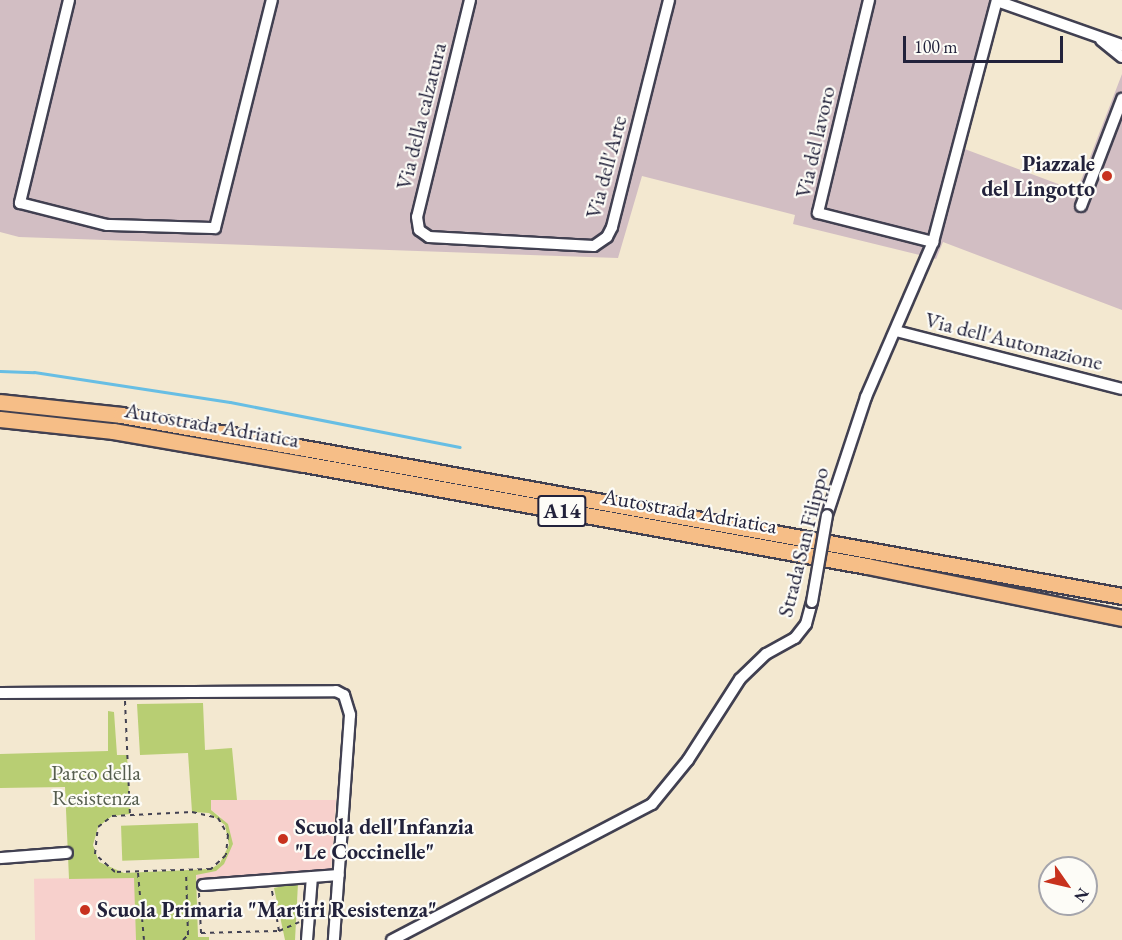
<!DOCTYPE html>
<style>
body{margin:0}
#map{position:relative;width:1122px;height:940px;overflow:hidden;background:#f3e8d0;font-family:"EB Garamond",serif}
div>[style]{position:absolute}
.built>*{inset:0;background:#f7d0cc;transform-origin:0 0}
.industrial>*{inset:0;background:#d2bec3}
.green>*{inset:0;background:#b8ce73;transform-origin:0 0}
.stream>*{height:3px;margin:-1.5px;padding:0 1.5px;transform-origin:1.5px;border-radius:1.5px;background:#67bee4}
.path>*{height:2px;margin-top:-1px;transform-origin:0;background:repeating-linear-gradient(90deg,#414051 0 4.5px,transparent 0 9px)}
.roads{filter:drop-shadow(2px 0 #414051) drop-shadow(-2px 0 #414051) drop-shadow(0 2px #414051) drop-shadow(0 -2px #414051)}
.minor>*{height:10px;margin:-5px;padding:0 5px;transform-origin:5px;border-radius:5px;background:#fff}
.highway>*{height:15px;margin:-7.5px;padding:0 7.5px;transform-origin:7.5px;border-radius:7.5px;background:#f6be87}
.bridges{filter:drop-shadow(2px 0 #414051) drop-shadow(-2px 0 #414051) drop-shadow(0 2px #414051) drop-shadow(0 -2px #414051)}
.minor-bridge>*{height:10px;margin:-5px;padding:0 5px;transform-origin:5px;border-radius:5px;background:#fff}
.dots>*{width:16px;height:16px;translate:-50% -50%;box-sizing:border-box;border:3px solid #fdfcf7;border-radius:50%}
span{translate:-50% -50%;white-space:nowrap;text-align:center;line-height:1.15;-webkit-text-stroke:4.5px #fdfcf7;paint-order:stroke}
.shield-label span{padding:2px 4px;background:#fdfcf7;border:2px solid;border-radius:4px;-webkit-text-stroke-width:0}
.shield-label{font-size:21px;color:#22223b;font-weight:700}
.street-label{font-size:22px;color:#22223b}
.poi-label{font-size:22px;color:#22223b;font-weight:700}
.right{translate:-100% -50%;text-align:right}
.left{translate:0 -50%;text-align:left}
.park-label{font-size:22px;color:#565e4f}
.north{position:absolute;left:1038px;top:856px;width:60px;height:60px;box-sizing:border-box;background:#fdfcf7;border:2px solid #a5a5ac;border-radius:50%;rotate:124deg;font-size:16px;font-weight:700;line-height:24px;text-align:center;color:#22223b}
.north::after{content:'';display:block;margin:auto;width:21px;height:27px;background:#c8321e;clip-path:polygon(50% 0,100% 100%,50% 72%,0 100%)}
.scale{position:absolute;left:903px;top:36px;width:160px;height:27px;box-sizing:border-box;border:3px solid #22223b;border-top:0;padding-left:8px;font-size:18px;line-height:21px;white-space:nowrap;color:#22223b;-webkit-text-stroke:4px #fdfcf7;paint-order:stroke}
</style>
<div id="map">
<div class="built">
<i style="clip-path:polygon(211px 800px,336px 800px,331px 872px,197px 880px,196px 874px,215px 871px,233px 845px,220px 816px,211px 810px)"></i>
<i style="left:135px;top:877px;width:63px;height:101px;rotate:89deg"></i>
</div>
<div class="industrial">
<i style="clip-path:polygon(0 0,991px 0,954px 145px,1077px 191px,1122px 74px,1122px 310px,943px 242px,936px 259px,793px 224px,795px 215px,642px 176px,618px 258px,19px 237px,0 232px)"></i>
</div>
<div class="green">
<i style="clip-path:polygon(203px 703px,205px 750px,232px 748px,237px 800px,211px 800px,211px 810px,228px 824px,233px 844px,224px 864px,216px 871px,196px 875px,198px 937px,209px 937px,209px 940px,136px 940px,134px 878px,69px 879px,65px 787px,0 788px,0 754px,108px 751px,108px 711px,114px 712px,117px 755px,127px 755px,130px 814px,112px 816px,98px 827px,93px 845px,99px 862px,124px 873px,211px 869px,220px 863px,229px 845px,225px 825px,209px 813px,192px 812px,188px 753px,140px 755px,137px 704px)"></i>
<i style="left:198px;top:823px;width:35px;height:77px;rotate:88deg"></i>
<i style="clip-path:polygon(298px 883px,295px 940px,285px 940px,274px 888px)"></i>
</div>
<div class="stream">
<i style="left:0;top:371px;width:34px;rotate:2deg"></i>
<i style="left:34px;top:372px;width:198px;rotate:8.7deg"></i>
<i style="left:230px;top:402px;width:234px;rotate:11.1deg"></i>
</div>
<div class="path">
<i style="left:125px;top:701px;width:113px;rotate:87.5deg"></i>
<i style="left:192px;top:812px;width:27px;rotate:13deg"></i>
<i style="left:218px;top:818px;width:20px;rotate:60deg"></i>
<i style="left:228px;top:835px;width:20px;rotate:96deg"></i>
<i style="left:226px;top:855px;width:21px;rotate:137deg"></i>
<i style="left:211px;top:869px;width:96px;rotate:178.2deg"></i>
<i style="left:115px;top:872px;width:27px;rotate:-138deg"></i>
<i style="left:95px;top:854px;width:27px;rotate:-84deg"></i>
<i style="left:98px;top:827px;width:18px;rotate:-38deg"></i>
<i style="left:112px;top:816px;width:80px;rotate:-2.9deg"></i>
<i style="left:138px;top:873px;width:67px;rotate:84.9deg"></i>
<i style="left:199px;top:893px;width:40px;rotate:87.1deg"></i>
<i style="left:201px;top:933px;width:78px;rotate:-1.5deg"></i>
<i style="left:279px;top:931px;width:41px;rotate:-99.9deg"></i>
<i style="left:279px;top:931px;width:22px;rotate:-24deg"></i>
<i style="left:183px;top:940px;width:7px;rotate:-45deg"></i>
<i style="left:188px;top:935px;width:62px;rotate:-91.8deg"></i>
</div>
<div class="roads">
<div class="minor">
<i style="left:69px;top:0;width:209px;rotate:103.6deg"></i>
<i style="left:20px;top:203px;width:90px;rotate:14.2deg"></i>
<i style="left:107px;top:225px;width:108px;rotate:1.6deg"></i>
<i style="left:215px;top:228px;width:235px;rotate:-76deg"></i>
<i style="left:470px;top:0;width:223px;rotate:103.7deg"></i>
<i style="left:417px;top:217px;width:13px;rotate:81deg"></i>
<i style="left:419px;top:230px;width:12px;rotate:35deg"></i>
<i style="left:429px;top:237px;width:165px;rotate:3.1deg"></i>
<i style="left:594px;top:246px;width:16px;rotate:-35deg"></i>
<i style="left:607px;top:237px;width:11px;rotate:-63deg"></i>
<i style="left:612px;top:227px;width:234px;rotate:-75.9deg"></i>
<i style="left:869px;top:0;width:219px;rotate:103.5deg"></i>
<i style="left:818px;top:213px;width:119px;rotate:14.2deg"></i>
<i style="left:997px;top:1px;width:133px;rotate:19.4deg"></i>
<i style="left:1101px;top:40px;width:27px;rotate:39deg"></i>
<i style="left:1081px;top:206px;width:115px;rotate:-69deg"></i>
<i style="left:896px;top:331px;width:233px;rotate:14.4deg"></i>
<i style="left:827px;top:515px;width:124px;rotate:-71.7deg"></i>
<i style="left:866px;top:397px;width:169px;rotate:-66.6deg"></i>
<i style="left:933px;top:242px;width:250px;rotate:-75.2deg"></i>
<i style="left:0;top:693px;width:336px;rotate:-0.3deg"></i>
<i style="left:336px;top:691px;width:9px;rotate:27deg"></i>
<i style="left:344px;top:695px;width:21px;rotate:73deg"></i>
<i style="left:350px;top:715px;width:226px;rotate:94.1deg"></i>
<i style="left:0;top:858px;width:67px;rotate:-4.3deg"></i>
<i style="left:203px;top:885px;width:136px;rotate:-4.2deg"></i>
<i style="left:307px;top:940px;width:63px;rotate:-85.5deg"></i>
<i style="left:392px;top:940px;width:293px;rotate:-27.6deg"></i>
<i style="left:652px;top:804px;width:57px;rotate:-50.7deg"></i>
<i style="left:688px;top:760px;width:96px;rotate:-57.3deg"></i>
<i style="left:740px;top:679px;width:36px;rotate:-44deg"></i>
<i style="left:766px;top:654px;width:33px;rotate:-29deg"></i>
<i style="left:795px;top:638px;width:18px;rotate:-52deg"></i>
<i style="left:806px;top:624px;width:23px;rotate:-75deg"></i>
</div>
<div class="highway">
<i style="left:0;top:402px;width:122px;rotate:6.1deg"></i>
<i style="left:121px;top:415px;width:1017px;rotate:10.25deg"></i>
<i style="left:0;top:419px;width:114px;rotate:6.1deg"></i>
<i style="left:113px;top:431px;width:194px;rotate:9.8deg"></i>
<i style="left:304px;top:464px;width:572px;rotate:10.27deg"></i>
<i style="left:867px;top:566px;width:260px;rotate:11.5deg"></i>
</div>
</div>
<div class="bridges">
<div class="minor-bridge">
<i style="left:812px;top:602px;width:88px;rotate:-80.2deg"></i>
</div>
</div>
<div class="dots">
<i style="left:1107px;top:176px;background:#c8321e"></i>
<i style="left:283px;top:839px;background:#c8321e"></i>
<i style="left:85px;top:910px;background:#c8321e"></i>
</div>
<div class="shield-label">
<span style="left:562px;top:511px">A14</span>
</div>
<div class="street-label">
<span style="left:421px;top:116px;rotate:-76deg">Via della calzatura</span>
<span style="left:815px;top:142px;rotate:-77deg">Via del lavoro</span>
<span style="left:606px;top:167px;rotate:-75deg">Via dell'Arte</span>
<span style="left:1014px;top:341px;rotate:14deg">Via dell'Automazione</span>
<span style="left:212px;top:425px;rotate:10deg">Autostrada Adriatica</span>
<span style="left:690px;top:511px;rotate:10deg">Autostrada Adriatica</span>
<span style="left:803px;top:542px;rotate:-76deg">Strada San Filippo</span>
</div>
<div class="poi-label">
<span class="right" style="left:1095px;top:176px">Piazzale<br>del Lingotto</span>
<span class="left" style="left:295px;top:839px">Scuola dell'Infanzia<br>"Le Coccinelle"</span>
<span class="left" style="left:97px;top:910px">Scuola Primaria "Martiri Resistenza"</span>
</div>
<div class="park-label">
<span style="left:96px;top:785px">Parco della<br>Resistenza</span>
</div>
<div class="north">N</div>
<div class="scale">100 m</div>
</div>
